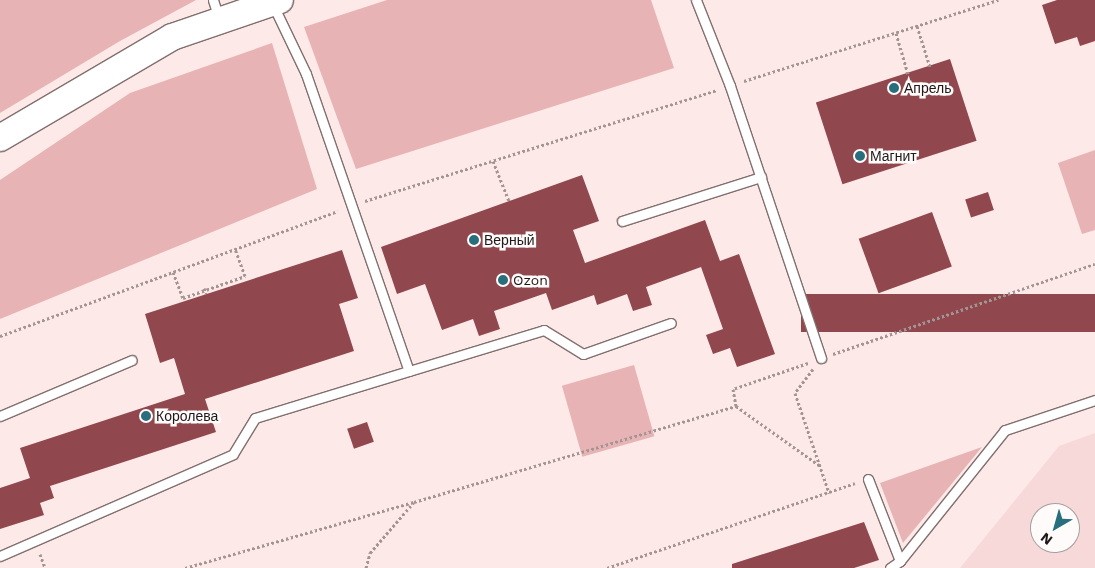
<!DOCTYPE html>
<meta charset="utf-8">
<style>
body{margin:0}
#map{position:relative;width:1095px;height:568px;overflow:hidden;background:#fee9e9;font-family:"Work Sans",sans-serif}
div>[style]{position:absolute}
.built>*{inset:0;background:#f7d9da}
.green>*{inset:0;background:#e7b3b4;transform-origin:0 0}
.building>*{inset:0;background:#90474d;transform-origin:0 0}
.path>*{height:3px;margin-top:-1.5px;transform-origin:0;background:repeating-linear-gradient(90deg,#a49595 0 2.5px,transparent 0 5px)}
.roads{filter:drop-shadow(1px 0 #816f6f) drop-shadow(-1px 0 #816f6f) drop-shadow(0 1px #816f6f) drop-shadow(0 -1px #816f6f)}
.lane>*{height:9px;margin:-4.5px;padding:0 4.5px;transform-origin:4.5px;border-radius:4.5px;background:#fff}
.secondary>*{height:26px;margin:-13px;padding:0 13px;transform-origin:13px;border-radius:13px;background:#fff}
.dots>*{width:14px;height:14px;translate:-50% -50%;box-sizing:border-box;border:2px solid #fffbfb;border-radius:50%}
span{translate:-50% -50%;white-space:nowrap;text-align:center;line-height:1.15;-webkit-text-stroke:5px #fffbfb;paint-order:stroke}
.poi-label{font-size:14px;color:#1f1818}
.left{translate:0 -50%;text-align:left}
.north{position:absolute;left:1030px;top:503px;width:50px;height:50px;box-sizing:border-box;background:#fffbfb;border:1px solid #a5a0a0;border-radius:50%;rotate:218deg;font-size:14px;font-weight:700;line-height:20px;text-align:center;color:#1f1818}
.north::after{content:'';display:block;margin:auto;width:18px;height:22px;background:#286e7d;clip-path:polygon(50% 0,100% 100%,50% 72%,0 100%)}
</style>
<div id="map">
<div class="built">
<i style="clip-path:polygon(evenodd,1095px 433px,1095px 568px,960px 568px,1059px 446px,1095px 433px,1040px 513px,1070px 513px,1070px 543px,1040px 543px,1040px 513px)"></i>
</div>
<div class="green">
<i style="clip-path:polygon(0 0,196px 0,120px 41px,0 113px)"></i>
<i style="clip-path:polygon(387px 0,651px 0,674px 68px,356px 169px,304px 27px)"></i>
<i style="clip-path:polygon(272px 43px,317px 189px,0 319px,0 180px,130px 93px)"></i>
<i style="clip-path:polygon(1095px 150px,1095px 230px,1082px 234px,1058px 163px)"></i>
<i style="left:634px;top:365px;width:74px;height:75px;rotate:74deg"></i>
<i style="clip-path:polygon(982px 447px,903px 543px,880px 483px)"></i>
</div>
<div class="building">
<i style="clip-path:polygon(1057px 0,1095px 0,1095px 41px,1080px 46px,1077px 37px,1055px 44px,1042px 5px)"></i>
<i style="left:950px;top:59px;width:86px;height:141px;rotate:72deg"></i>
<i style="clip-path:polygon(582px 175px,599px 221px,573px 230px,585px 263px,705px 220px,720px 261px,739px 254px,775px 354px,737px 367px,730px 348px,713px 354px,706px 335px,723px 329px,701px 267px,646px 287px,652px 305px,633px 311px,627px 294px,597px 305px,594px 295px,552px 310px,546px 293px,494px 311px,500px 329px,479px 336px,473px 319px,442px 330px,425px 284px,397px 294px,381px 247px)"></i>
<i style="left:988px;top:192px;width:19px;height:24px;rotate:72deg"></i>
<i style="left:932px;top:212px;width:58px;height:78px;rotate:70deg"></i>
<i style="clip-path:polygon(342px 250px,358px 298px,339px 304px,354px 351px,205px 399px,216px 432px,50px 486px,54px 498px,40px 503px,44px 515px,0 529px,0 488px,30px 478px,20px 448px,185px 394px,174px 358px,160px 363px,145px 314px)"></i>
<i style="left:1095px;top:294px;width:38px;height:294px;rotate:90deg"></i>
<i style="left:367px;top:422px;width:21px;height:21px;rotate:71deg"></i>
<i style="clip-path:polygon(864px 522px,879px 560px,854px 568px,732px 568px,732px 564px)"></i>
</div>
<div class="path">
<i style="left:917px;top:26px;width:43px;rotate:72.4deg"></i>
<i style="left:896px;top:33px;width:43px;rotate:73.7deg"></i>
<i style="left:744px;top:81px;width:267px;rotate:-17.7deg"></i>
<i style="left:493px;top:161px;width:43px;rotate:68.2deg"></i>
<i style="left:365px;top:201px;width:368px;rotate:-17.5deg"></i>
<i style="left:173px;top:272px;width:28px;rotate:69deg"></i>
<i style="left:183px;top:298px;width:66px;rotate:-19.5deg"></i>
<i style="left:245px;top:276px;width:29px;rotate:-110deg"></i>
<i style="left:204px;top:288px;width:6px;rotate:72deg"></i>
<i style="left:0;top:336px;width:360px;rotate:-20.3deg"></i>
<i style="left:833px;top:354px;width:277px;rotate:-19deg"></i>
<i style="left:808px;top:363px;width:79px;rotate:160.9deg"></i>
<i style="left:733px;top:389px;width:17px;rotate:80deg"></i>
<i style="left:736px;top:406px;width:103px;rotate:35.5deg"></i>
<i style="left:813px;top:369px;width:30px;rotate:127deg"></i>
<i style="left:795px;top:393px;width:106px;rotate:71.2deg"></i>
<i style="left:40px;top:554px;width:15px;rotate:70deg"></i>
<i style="left:185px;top:568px;width:238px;rotate:-16.1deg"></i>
<i style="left:366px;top:568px;width:16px;rotate:-75deg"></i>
<i style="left:370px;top:553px;width:67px;rotate:-49.2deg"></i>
<i style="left:414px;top:502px;width:336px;rotate:-16.6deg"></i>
<i style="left:607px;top:568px;width:262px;rotate:-18.9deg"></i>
</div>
<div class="roads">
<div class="lane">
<i style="left:213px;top:0;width:20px;rotate:72deg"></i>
<i style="left:696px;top:0;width:92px;rotate:68.4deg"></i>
<i style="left:730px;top:86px;width:287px;rotate:71.5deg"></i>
<i style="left:273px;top:5px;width:76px;rotate:64.4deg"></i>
<i style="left:306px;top:74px;width:314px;rotate:70.9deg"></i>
<i style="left:409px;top:371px;width:141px;rotate:-16.9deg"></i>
<i style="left:544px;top:330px;width:46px;rotate:31.6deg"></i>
<i style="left:583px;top:354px;width:93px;rotate:-19.4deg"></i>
<i style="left:622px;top:221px;width:146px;rotate:-17.6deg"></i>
<i style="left:0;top:416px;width:143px;rotate:-23deg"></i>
<i style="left:868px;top:479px;width:88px;rotate:68.7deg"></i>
<i style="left:0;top:556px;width:254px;rotate:-23.6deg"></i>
<i style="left:233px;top:454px;width:42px;rotate:-58.6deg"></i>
<i style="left:255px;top:418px;width:161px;rotate:-17deg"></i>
<i style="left:890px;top:568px;width:12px;rotate:-35deg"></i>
<i style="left:900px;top:561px;width:168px;rotate:-51.3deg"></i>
<i style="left:1005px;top:430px;width:95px;rotate:-18.4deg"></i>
</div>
<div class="secondary">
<i style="left:0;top:138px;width:199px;rotate:-30.4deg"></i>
<i style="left:172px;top:37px;width:114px;rotate:-18.9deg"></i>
</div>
</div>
<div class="dots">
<i style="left:894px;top:88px;background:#286e7d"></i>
<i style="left:860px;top:156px;background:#286e7d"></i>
<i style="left:474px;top:240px;background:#286e7d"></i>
<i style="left:503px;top:280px;background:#286e7d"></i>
<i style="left:146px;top:416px;background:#286e7d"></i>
</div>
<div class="poi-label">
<span class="left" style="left:904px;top:88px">Апрель</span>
<span class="left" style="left:870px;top:156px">Магнит</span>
<span class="left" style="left:484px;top:240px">Верный</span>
<span class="left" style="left:513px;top:280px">Ozon</span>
<span class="left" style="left:156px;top:416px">Королева</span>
</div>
<div class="north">N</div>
</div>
